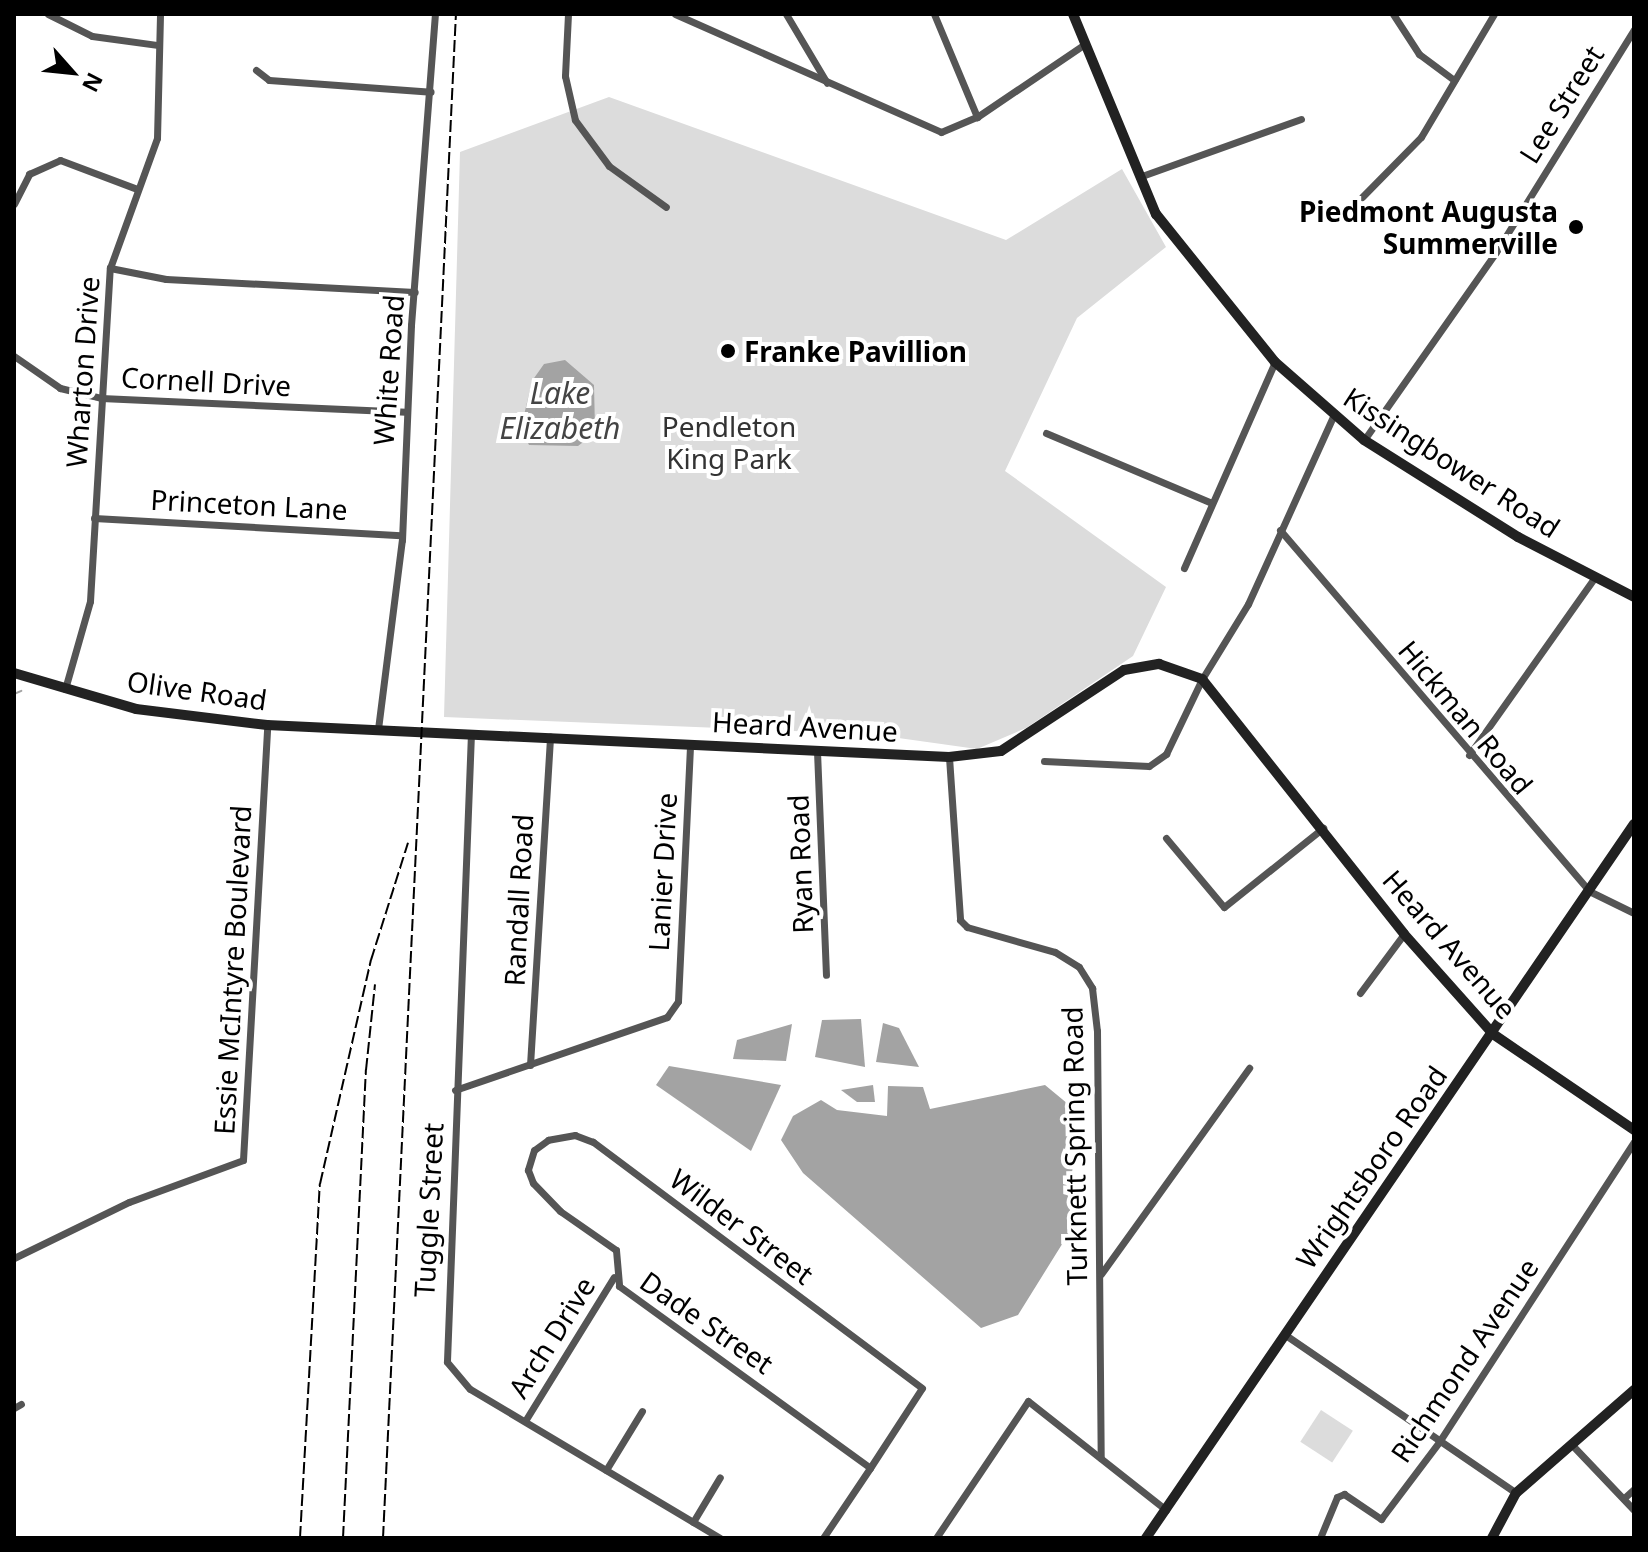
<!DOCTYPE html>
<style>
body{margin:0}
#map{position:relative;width:1648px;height:1552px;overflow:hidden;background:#fff;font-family:"Noto Sans",sans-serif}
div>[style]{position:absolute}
.green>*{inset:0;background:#dcdcdc;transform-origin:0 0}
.water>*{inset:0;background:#a3a3a3}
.stream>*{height:2px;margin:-1px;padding:0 1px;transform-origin:1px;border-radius:1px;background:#a3a3a3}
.street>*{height:7px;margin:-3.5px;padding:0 3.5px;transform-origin:3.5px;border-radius:3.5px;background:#555}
.secondary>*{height:10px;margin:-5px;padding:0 5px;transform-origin:5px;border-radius:5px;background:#222}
.rail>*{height:2px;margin-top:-1px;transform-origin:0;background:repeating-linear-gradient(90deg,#000 0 12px,transparent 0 16px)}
.dots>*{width:22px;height:22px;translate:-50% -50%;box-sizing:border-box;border:4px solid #fff;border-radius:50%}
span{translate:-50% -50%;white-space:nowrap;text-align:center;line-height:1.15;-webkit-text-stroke:8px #fff;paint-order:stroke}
.street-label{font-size:28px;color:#000}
.poi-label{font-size:28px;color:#000;font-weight:700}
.right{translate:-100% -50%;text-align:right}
.left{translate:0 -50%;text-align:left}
.park-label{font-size:28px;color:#333}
.water-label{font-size:30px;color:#444;font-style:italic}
.frame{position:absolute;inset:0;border:16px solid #000;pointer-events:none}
.north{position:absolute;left:32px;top:32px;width:80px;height:80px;-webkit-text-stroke:6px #fff;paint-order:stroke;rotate:117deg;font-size:22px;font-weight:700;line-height:32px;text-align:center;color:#000}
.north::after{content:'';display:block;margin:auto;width:28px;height:36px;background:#000;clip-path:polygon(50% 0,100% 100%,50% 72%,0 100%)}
</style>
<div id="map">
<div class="green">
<i style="clip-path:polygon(609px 97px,1006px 240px,1122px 169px,1166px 247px,1077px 318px,1005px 471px,1166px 587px,1133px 656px,1026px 728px,977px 749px,870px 734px,444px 717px,460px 152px)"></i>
<i style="left:1321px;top:1410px;width:38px;height:38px;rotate:33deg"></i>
</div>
<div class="water">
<i style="clip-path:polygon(565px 360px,594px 385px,595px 429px,607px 428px,607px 435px,595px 433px,578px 446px,529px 445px,521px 428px,532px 381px,544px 364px)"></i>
<i style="clip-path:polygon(861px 1019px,865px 1067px,815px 1057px,822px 1020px)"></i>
<i style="clip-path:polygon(883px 1023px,899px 1028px,919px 1067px,876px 1062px)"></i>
<i style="clip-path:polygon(792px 1024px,786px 1061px,733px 1059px,737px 1040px)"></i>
<i style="clip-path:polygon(669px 1066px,781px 1085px,751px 1151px,656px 1085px)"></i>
<i style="clip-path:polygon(873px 1085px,875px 1102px,857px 1102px,841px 1090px)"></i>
<i style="clip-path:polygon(1045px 1085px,1074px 1109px,1065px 1149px,1073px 1157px,1069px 1233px,1018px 1315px,981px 1328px,803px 1173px,781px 1140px,793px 1116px,821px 1100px,837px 1110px,887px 1116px,888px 1086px,923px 1087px,930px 1109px)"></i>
</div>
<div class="stream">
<i style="left:14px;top:694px;width:8px;rotate:-23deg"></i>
</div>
<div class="street">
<i style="left:48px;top:14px;width:49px;rotate:26.6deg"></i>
<i style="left:92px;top:36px;width:67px;rotate:7.8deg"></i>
<i style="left:568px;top:14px;width:62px;rotate:92.8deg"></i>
<i style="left:565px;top:76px;width:45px;rotate:77.2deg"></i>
<i style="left:575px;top:120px;width:57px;rotate:53.5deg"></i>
<i style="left:609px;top:166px;width:70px;rotate:35.7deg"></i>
<i style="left:675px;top:14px;width:291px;rotate:23.9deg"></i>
<i style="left:941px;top:132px;width:39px;rotate:-23deg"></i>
<i style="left:977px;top:117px;width:130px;rotate:-34.1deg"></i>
<i style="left:786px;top:14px;width:80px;rotate:59.3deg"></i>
<i style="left:934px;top:14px;width:112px;rotate:67.3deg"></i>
<i style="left:1393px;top:14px;width:48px;rotate:57deg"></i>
<i style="left:1419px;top:54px;width:44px;rotate:36.6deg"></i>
<i style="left:256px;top:70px;width:16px;rotate:38deg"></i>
<i style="left:269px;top:80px;width:162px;rotate:4.2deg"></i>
<i style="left:1139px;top:177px;width:172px;rotate:-19.7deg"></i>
<i style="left:1362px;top:197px;width:84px;rotate:-45.5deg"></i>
<i style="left:1421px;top:137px;width:143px;rotate:-59.3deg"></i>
<i style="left:14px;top:204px;width:34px;rotate:-63deg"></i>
<i style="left:29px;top:174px;width:34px;rotate:-24deg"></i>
<i style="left:60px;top:160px;width:82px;rotate:20.6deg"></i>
<i style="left:110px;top:268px;width:57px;rotate:11.1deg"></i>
<i style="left:166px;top:279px;width:249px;rotate:3deg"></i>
<i style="left:14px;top:356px;width:56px;rotate:34.8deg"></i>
<i style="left:60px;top:388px;width:42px;rotate:13.7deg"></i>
<i style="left:101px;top:398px;width:305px;rotate:2.6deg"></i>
<i style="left:1046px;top:433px;width:180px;rotate:22.9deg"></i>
<i style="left:1364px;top:440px;width:230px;rotate:-54.9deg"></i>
<i style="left:1496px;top:252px;width:262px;rotate:-58.2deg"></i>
<i style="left:94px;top:518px;width:307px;rotate:3.2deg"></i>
<i style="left:1280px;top:530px;width:475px;rotate:49.4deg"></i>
<i style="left:1589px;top:891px;width:50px;rotate:26.1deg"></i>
<i style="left:1184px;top:568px;width:225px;rotate:-66.2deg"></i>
<i style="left:65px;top:689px;width:91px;rotate:-74.1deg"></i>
<i style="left:90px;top:601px;width:334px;rotate:-86.6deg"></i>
<i style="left:110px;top:268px;width:138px;rotate:-70.1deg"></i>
<i style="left:157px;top:138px;width:124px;rotate:-88.6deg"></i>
<i style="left:378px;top:729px;width:191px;rotate:-82.8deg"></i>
<i style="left:402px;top:540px;width:215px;rotate:-87.6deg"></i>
<i style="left:411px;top:325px;width:312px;rotate:-85.6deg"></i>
<i style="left:471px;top:733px;width:629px;rotate:92.19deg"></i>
<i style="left:447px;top:1362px;width:35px;rotate:50deg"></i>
<i style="left:470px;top:1389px;width:291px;rotate:30.8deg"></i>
<i style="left:817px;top:751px;width:224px;rotate:87.7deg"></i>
<i style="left:1469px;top:755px;width:218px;rotate:-54.7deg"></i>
<i style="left:949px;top:757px;width:163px;rotate:86.1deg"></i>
<i style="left:960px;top:920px;width:10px;rotate:45deg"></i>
<i style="left:967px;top:927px;width:91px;rotate:15.9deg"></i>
<i style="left:1055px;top:952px;width:28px;rotate:32deg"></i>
<i style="left:1079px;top:967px;width:25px;rotate:58deg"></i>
<i style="left:1092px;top:988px;width:43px;rotate:83.4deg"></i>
<i style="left:1097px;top:1031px;width:427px;rotate:89.5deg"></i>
<i style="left:1044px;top:761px;width:105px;rotate:2.7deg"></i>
<i style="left:1149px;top:766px;width:21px;rotate:-35deg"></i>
<i style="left:1166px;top:754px;width:83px;rotate:-64.4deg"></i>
<i style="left:1202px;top:679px;width:88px;rotate:-58.5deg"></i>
<i style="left:1248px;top:604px;width:205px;rotate:-65.6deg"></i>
<i style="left:1166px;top:838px;width:90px;rotate:50deg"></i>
<i style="left:1224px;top:907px;width:127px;rotate:-38.6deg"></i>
<i style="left:1360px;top:993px;width:74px;rotate:-53.3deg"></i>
<i style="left:530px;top:1065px;width:329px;rotate:-86.5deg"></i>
<i style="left:455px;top:1090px;width:224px;rotate:-19deg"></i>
<i style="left:667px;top:1017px;width:19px;rotate:-55deg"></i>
<i style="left:678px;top:1001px;width:256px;rotate:-87.3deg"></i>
<i style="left:14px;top:1258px;width:128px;rotate:-26deg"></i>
<i style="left:129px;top:1202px;width:121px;rotate:-20.2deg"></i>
<i style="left:243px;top:1160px;width:436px;rotate:-86.8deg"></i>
<i style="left:1101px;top:1274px;width:254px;rotate:-54.3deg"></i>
<i style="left:1284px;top:1334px;width:281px;rotate:34.4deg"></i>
<i style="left:14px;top:1408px;width:8px;rotate:-30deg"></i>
<i style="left:525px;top:1421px;width:169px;rotate:-58.3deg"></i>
<i style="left:1573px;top:1446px;width:88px;rotate:46.4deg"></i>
<i style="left:606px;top:1470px;width:69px;rotate:-58.6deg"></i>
<i style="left:1624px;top:1498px;width:13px;rotate:-42deg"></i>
<i style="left:693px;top:1522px;width:52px;rotate:-59deg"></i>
<i style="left:823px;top:1538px;width:84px;rotate:-56.1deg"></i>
<i style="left:870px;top:1468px;width:95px;rotate:-57deg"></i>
<i style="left:922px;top:1388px;width:411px;rotate:-143.2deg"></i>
<i style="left:593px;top:1142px;width:19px;rotate:-159deg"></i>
<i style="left:575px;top:1135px;width:27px;rotate:170deg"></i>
<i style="left:548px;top:1140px;width:17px;rotate:144deg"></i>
<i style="left:534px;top:1150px;width:21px;rotate:107deg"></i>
<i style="left:528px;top:1170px;width:14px;rotate:69deg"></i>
<i style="left:533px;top:1183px;width:39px;rotate:46deg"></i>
<i style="left:560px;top:1211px;width:68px;rotate:34.9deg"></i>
<i style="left:616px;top:1250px;width:36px;rotate:85deg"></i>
<i style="left:619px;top:1286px;width:310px;rotate:35.9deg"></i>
<i style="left:936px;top:1538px;width:165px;rotate:-56.1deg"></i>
<i style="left:1028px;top:1401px;width:176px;rotate:38.3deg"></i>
<i style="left:1320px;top:1538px;width:44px;rotate:-67.5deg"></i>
<i style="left:1337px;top:1497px;width:8px;rotate:-23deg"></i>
<i style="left:1344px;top:1494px;width:45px;rotate:34deg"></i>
<i style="left:1381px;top:1519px;width:96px;rotate:-53deg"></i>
<i style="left:1439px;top:1442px;width:358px;rotate:-57deg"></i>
</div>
<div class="secondary">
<i style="left:1073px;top:14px;width:217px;rotate:67.5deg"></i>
<i style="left:1156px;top:214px;width:190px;rotate:51.2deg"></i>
<i style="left:1275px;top:362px;width:118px;rotate:41.2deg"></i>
<i style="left:1364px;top:440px;width:182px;rotate:32.2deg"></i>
<i style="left:1518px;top:537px;width:131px;rotate:27.3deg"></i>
<i style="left:14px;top:673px;width:127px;rotate:16.4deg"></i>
<i style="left:136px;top:709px;width:132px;rotate:7deg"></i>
<i style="left:267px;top:725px;width:683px;rotate:2.69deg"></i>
<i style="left:949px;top:757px;width:52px;rotate:-6.6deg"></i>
<i style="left:1001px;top:751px;width:147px;rotate:-33.4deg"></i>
<i style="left:1124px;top:670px;width:36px;rotate:-10deg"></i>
<i style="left:1159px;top:664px;width:46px;rotate:19.2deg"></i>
<i style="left:1202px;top:679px;width:325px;rotate:51.6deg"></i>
<i style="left:1404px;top:934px;width:134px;rotate:48.3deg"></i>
<i style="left:1493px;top:1034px;width:171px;rotate:34.2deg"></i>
<i style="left:1146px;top:1538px;width:865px;rotate:-55.65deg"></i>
<i style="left:1492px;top:1538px;width:51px;rotate:-61.9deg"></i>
<i style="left:1516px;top:1493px;width:157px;rotate:-41.1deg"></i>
</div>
<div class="rail">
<i style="left:300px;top:1538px;width:355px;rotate:-86.8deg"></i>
<i style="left:320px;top:1184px;width:230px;rotate:-77.2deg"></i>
<i style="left:371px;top:960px;width:123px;rotate:-72.5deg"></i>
<i style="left:343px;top:1538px;width:469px;rotate:-87.2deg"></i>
<i style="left:366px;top:1070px;width:86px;rotate:-84deg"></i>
<i style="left:383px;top:1538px;width:1526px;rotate:-87.26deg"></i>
</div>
<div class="dots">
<i style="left:1576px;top:227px;background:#000"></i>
<i style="left:728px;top:351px;background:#000"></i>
</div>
<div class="street-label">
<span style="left:1561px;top:104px;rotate:-58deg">Lee Street</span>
<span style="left:388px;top:370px;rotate:-86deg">White Road</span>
<span style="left:82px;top:372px;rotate:-86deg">Wharton Drive</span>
<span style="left:206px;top:381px;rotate:3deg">Cornell Drive</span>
<span style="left:1452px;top:462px;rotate:33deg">Kissingbower Road</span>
<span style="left:249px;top:504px;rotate:3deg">Princeton Lane</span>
<span style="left:197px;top:690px;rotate:8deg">Olive Road</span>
<span style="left:1466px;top:717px;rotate:50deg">Hickman Road</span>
<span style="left:805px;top:726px;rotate:3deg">Heard Avenue</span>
<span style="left:800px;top:864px;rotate:-92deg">Ryan Road</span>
<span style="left:662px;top:872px;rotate:-87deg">Lanier Drive</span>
<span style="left:518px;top:900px;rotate:-87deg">Randall Road</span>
<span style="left:1450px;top:944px;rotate:49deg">Heard Avenue</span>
<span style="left:232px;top:970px;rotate:-87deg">Essie McIntyre Boulevard</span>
<span style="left:1074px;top:1146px;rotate:-91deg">Turknett Spring Road</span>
<span style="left:1371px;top:1167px;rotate:-55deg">Wrightsboro Road</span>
<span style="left:428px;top:1210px;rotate:-87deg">Tuggle Street</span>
<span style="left:742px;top:1226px;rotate:37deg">Wilder Street</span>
<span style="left:707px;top:1322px;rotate:35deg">Dade Street</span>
<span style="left:551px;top:1337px;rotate:-58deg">Arch Drive</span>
<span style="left:1464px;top:1360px;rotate:-56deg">Richmond Avenue</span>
</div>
<div class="poi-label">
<span class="right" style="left:1558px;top:227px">Piedmont Augusta<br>Summerville</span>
<span class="left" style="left:744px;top:351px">Franke Pavillion</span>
</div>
<div class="park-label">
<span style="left:729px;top:442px">Pendleton<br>King Park</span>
</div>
<div class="water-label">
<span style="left:560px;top:410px">Lake<br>Elizabeth</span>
</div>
<div class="frame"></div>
<div class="north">N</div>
</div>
